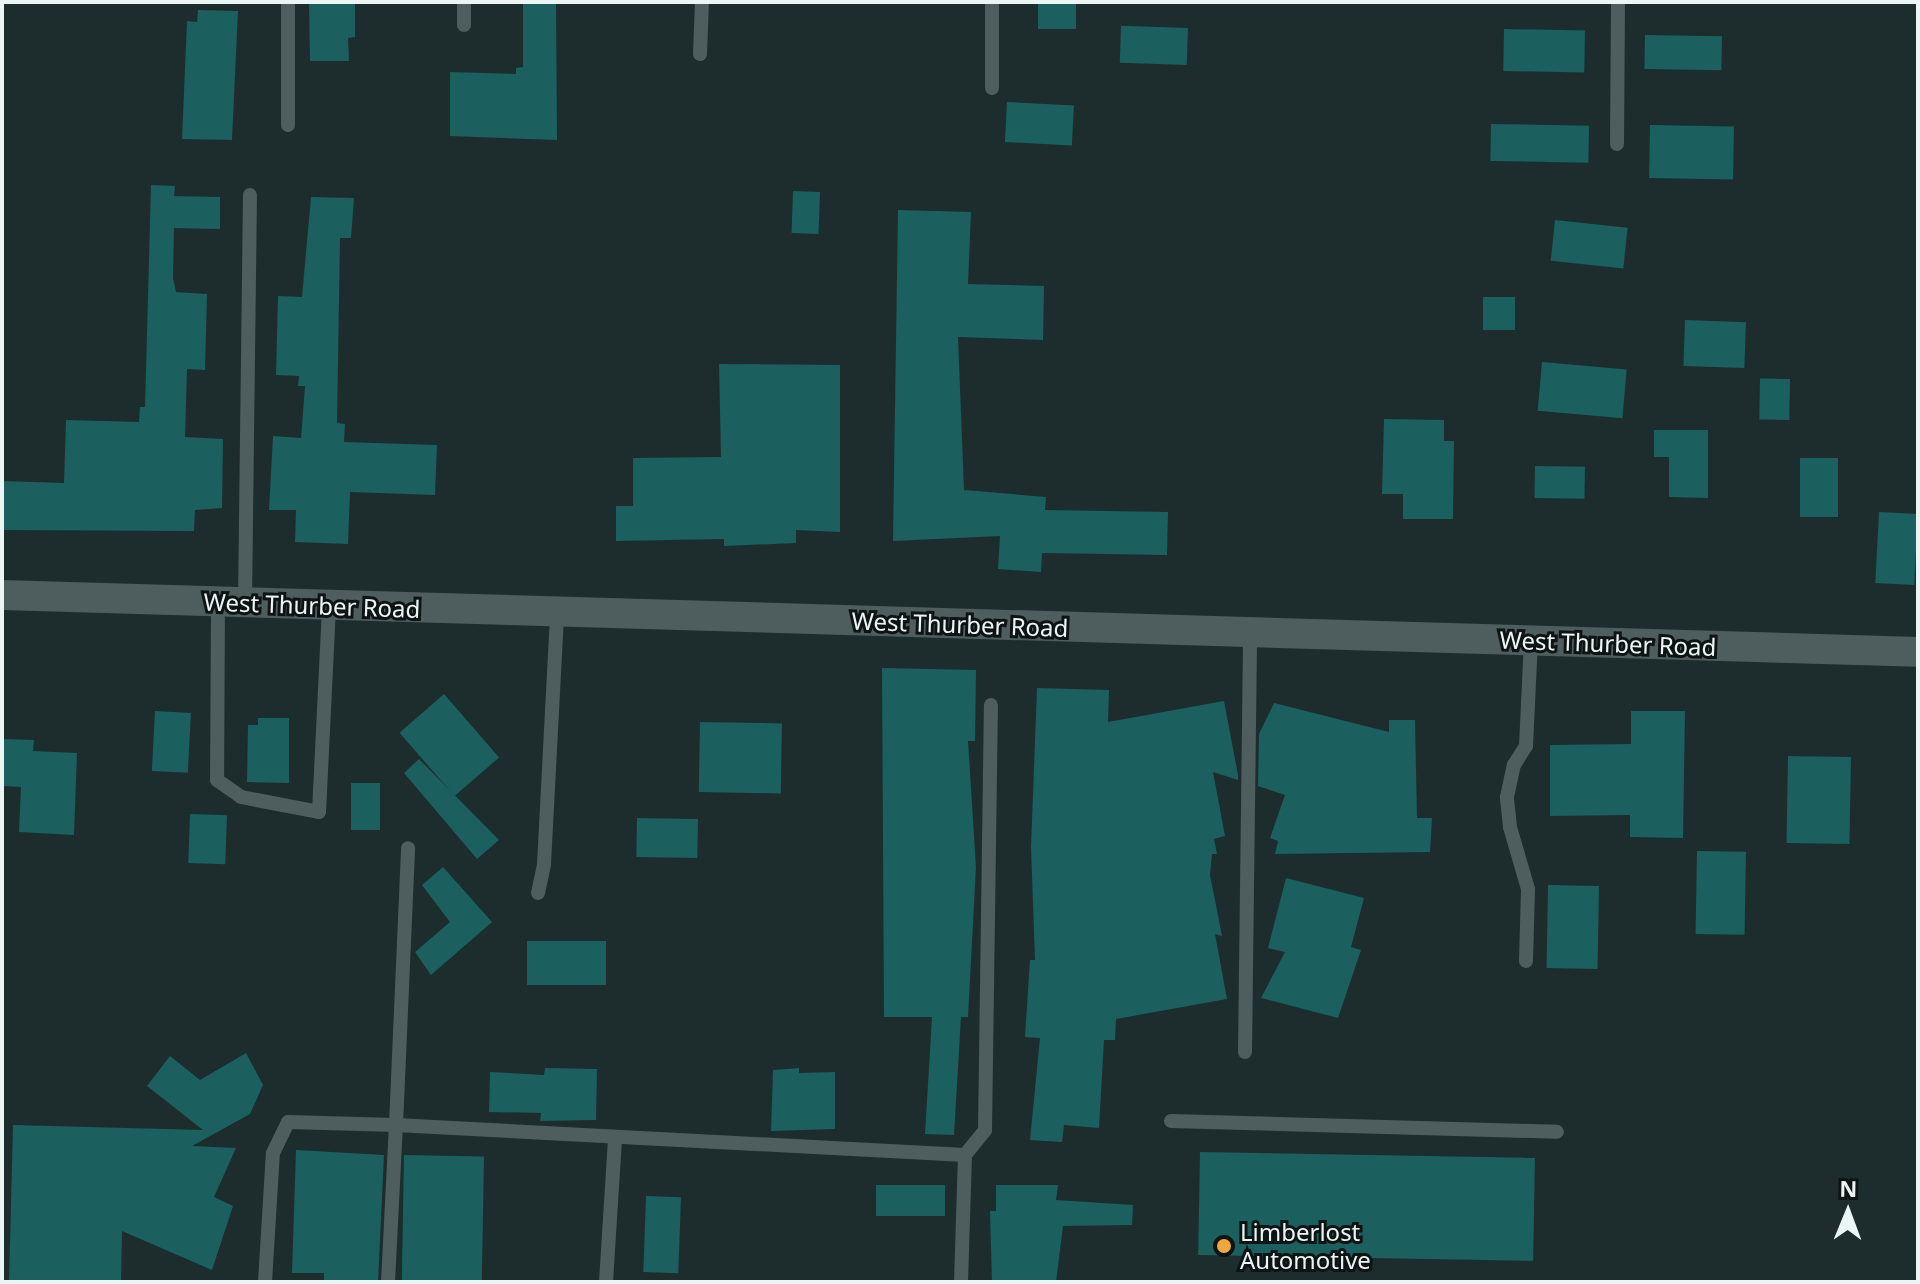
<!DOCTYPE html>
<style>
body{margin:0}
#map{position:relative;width:1920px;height:1284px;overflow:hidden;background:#1d2d2d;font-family:"Noto Sans",sans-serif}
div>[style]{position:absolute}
.building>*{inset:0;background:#1b5f5f;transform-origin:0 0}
.lane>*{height:14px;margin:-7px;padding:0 7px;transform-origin:7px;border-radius:7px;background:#4e5e5e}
.street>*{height:30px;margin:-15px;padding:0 15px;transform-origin:15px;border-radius:15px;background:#4e5e5e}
.dots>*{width:22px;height:22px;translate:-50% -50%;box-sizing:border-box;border:4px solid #0d1413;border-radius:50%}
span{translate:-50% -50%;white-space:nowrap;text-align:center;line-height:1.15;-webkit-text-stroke:6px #0d1413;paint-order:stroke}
.street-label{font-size:24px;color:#ebf5f4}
.poi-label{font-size:24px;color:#ebf5f4}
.left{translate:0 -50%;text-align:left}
.frame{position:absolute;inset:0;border:4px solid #ebf5f4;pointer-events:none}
.north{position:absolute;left:1808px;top:1172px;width:80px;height:80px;-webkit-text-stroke:6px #0d1413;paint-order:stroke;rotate:1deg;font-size:22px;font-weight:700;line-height:32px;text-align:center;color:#ebf5f4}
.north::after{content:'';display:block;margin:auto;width:28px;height:36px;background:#ebf5f4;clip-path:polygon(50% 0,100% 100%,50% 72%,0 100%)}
</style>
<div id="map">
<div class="building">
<i style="clip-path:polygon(309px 2px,355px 2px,355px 37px,348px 38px,349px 61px,310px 61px)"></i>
<i style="clip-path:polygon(523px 2px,556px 2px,557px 140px,450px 136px,450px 72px,516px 74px,516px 68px,523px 67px)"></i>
<i style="left:1038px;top:2px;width:38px;height:27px"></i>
<i style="clip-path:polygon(198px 10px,238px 11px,232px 140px,182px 139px,187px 21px,197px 22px)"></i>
<i style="left:1188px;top:28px;width:37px;height:67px;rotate:92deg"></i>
<i style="left:1504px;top:29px;width:81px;height:42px;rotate:1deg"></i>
<i style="left:1645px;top:35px;width:77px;height:34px;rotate:1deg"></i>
<i style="left:1007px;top:102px;width:67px;height:40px;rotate:3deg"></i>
<i style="left:1491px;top:124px;width:98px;height:37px;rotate:1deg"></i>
<i style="left:1650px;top:125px;width:84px;height:53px;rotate:1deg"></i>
<i style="clip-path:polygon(151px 185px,175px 186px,174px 196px,220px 197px,220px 229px,174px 228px,173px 278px,176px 292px,207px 294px,205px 370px,187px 369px,185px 437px,223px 439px,222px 508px,195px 510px,194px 531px,2px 530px,2px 481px,64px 483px,66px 420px,139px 422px,140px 407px,145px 407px)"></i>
<i style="left:793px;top:191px;width:27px;height:42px;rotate:2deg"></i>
<i style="clip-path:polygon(311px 197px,354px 198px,351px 238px,340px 238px,337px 423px,345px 424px,344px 442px,437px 445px,435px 495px,350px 492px,348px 544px,295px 542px,296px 510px,269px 510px,273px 436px,301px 438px,305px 386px,298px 386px,299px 376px,276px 375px,278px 296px,302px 297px)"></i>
<i style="clip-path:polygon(898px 210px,971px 212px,968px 284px,1044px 286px,1043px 340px,958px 337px,964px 490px,1046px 497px,1045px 510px,1168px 512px,1167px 555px,1042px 553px,1041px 572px,998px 569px,1000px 536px,893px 541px)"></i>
<i style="left:1555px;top:220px;width:73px;height:41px;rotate:6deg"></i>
<i style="left:1483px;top:297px;width:32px;height:33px"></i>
<i style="left:1685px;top:320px;width:61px;height:46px;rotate:2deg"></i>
<i style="left:1542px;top:362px;width:85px;height:49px;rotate:5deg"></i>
<i style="clip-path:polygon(719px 364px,840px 365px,840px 532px,796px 530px,796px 543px,724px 546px,724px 539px,616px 541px,616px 506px,633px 506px,633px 458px,721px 457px)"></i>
<i style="left:1790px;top:379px;width:41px;height:30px;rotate:91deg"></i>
<i style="clip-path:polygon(1384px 419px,1444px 420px,1444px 441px,1454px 441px,1453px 519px,1403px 519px,1403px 494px,1382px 494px)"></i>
<i style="clip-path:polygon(1654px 430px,1708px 430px,1708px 498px,1669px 497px,1669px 457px,1654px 457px)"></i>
<i style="left:1800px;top:458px;width:38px;height:59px"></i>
<i style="left:1535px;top:466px;width:50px;height:32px;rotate:1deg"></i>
<i style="left:1879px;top:512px;width:39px;height:71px;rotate:3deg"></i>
<i style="clip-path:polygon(882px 668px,976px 670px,975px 741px,968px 741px,976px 867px,968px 1017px,961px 1017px,954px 1135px,925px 1134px,932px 1017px,884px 1017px)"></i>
<i style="clip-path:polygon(1037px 688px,1109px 690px,1108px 722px,1224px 701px,1238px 775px,1238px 780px,1213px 772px,1225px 836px,1214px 839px,1217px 854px,1212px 854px,1210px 875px,1222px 936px,1215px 934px,1227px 999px,1116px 1019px,1115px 1040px,1104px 1040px,1099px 1128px,1064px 1125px,1062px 1142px,1030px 1140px,1040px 1038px,1025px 1037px,1030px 960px,1035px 960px,1031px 847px)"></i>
<i style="left:444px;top:694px;width:84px;height:59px;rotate:49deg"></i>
<i style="clip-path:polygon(1274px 703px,1389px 732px,1389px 720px,1415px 720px,1417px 818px,1432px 818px,1430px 852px,1275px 854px,1278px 841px,1270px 838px,1285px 795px,1258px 786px,1259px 734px)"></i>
<i style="left:155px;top:711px;width:36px;height:60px;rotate:3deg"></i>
<i style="clip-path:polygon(1631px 711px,1685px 711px,1683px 838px,1630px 837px,1630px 815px,1550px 816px,1550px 745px,1631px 744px)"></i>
<i style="clip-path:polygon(258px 718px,289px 718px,289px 783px,247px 782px,248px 725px,258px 725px)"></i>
<i style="left:700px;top:722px;width:82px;height:70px;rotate:1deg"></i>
<i style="clip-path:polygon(2px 739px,34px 740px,33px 751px,77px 753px,74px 835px,19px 832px,21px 787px,2px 786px)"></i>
<i style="left:1788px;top:756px;width:63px;height:87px;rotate:1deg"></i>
<i style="clip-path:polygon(419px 759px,499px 840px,477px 859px,404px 773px)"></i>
<i style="left:351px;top:783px;width:29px;height:47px"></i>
<i style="left:190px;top:814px;width:37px;height:49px;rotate:2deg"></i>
<i style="left:698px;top:819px;width:39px;height:61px;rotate:91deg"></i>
<i style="left:1697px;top:851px;width:49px;height:83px;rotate:1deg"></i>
<i style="clip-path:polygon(443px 867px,492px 922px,431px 975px,415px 952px,450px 922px,422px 885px)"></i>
<i style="clip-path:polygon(1286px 878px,1364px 898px,1351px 947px,1361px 950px,1338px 1018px,1261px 998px,1285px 952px,1268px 948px)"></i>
<i style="left:1548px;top:885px;width:51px;height:83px;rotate:1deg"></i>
<i style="left:527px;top:941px;width:79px;height:44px"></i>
<i style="clip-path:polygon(246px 1053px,263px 1085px,250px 1114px,192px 1146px,236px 1148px,214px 1197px,233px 1206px,212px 1270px,122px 1231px,121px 1282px,9px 1282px,13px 1125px,203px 1130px,147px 1086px,170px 1056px,200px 1080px)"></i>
<i style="clip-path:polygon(545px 1068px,597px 1069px,596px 1120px,540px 1121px,541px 1113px,489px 1112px,490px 1072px,544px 1075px)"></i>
<i style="clip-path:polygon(799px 1068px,799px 1073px,835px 1072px,835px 1129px,771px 1131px,773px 1070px)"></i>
<i style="clip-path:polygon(296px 1150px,384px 1155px,378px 1282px,324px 1282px,324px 1273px,292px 1273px)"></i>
<i style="left:1200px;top:1152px;width:335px;height:103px;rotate:1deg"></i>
<i style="left:404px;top:1155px;width:80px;height:127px;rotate:1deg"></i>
<i style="left:876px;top:1185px;width:69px;height:31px"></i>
<i style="clip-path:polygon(996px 1185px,1058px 1185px,1056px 1200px,1133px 1205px,1132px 1225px,1063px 1226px,1056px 1282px,992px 1282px,990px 1211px,996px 1211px)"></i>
<i style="left:646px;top:1196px;width:35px;height:76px;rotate:2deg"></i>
</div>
<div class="lane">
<i style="left:992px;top:2px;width:86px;rotate:90deg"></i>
<i style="left:464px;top:25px;width:23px;rotate:-90deg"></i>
<i style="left:700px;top:54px;width:52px;rotate:-87.8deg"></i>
<i style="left:288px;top:125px;width:123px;rotate:-90deg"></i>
<i style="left:1617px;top:144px;width:142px;rotate:-89.6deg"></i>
<i style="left:218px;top:602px;width:178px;rotate:90.3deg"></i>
<i style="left:217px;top:780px;width:29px;rotate:35deg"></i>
<i style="left:241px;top:797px;width:79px;rotate:10.9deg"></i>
<i style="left:319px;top:812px;width:207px;rotate:-87.2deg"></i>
<i style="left:245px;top:602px;width:407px;rotate:-89.3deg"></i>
<i style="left:538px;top:893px;width:30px;rotate:-78deg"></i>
<i style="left:544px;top:864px;width:252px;rotate:-87deg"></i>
<i style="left:1526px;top:961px;width:72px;rotate:-88.4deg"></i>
<i style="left:1528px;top:889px;width:65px;rotate:-106.2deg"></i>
<i style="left:1510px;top:827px;width:30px;rotate:-96deg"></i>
<i style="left:1507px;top:797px;width:33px;rotate:-78deg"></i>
<i style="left:1514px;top:765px;width:22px;rotate:-58deg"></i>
<i style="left:1526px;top:746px;width:105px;rotate:-87.3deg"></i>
<i style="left:1245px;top:1052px;width:419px;rotate:-89.3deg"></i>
<i style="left:1171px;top:1121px;width:386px;rotate:1.6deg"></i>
<i style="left:265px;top:1282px;width:129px;rotate:-86.5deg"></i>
<i style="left:273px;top:1153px;width:34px;rotate:-64deg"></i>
<i style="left:288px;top:1122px;width:108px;rotate:1.6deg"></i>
<i style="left:396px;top:1125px;width:277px;rotate:-87.5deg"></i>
<i style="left:388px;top:1282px;width:157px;rotate:-87.1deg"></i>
<i style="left:396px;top:1125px;width:570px;rotate:3.02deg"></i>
<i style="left:965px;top:1155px;width:32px;rotate:-51deg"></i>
<i style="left:985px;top:1130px;width:425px;rotate:-89.2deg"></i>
<i style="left:606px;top:1282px;width:145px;rotate:-86.4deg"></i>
<i style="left:961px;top:1282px;width:127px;rotate:-88.2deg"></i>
</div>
<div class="street">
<i style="left:2px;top:595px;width:1917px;rotate:1.7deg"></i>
</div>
<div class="dots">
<i style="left:1224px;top:1246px;background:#f1a640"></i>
</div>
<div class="street-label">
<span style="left:312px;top:605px;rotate:2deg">West Thurber Road</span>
<span style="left:960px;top:624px;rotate:2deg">West Thurber Road</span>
<span style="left:1608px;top:643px;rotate:2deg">West Thurber Road</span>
</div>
<div class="poi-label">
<span class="left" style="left:1240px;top:1246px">Limberlost<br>Automotive</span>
</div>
<div class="frame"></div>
<div class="north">N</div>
</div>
